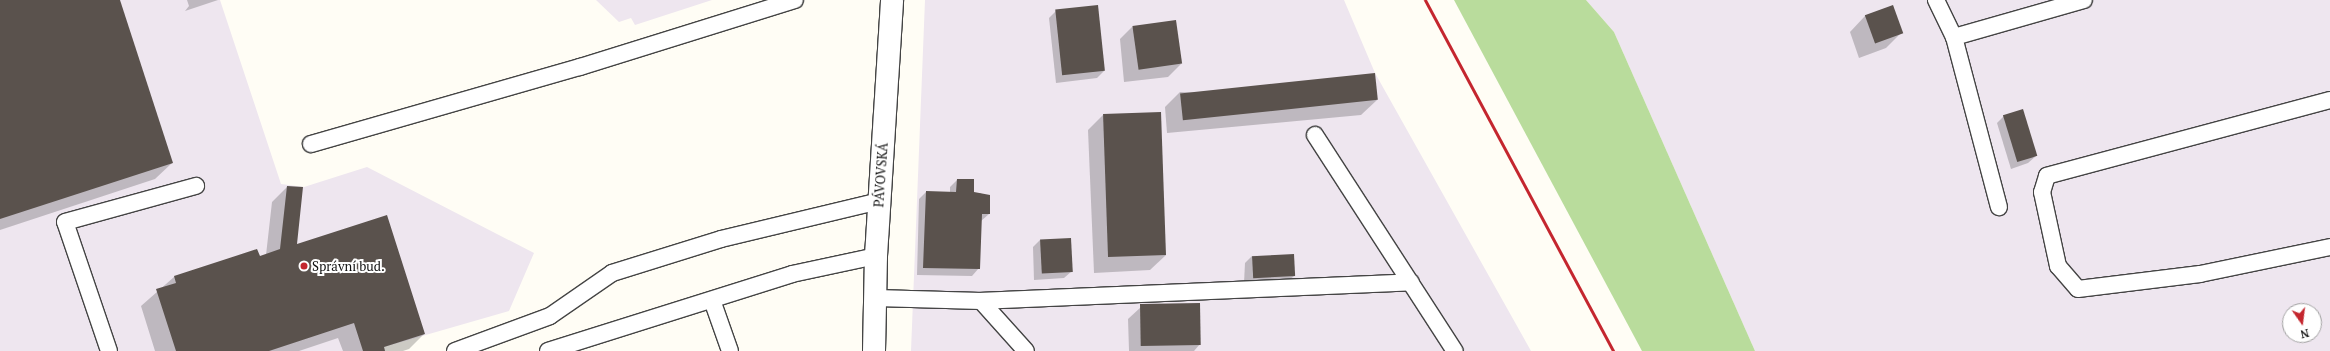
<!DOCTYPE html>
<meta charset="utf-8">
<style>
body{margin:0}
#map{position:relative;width:2330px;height:351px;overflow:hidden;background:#fffdf5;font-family:"PT Serif",serif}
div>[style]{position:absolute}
.industrial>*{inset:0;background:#eee6ef}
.forest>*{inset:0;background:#b9dc9c}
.shadow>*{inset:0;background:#0003}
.building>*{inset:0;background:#5a524d;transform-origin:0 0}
.roads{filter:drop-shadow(1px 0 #444) drop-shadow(-1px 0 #444) drop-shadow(0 1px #444) drop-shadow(0 -1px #444)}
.service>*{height:16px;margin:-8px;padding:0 8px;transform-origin:8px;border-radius:8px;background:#fff}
.tertiary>*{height:22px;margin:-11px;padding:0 11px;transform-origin:11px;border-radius:11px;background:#fff}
.rail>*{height:3px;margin:-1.5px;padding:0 1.5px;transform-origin:1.5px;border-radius:1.5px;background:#c4262e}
.dots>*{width:11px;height:11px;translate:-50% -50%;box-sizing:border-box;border:2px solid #fff;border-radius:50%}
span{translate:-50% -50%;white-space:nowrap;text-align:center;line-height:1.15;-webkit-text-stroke:4px #fff;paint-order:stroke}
.street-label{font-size:13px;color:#111}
.poi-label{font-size:13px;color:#111}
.left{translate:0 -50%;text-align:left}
.north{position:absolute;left:2282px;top:303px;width:40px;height:40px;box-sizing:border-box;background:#fff;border:1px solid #a0a0a0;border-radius:50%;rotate:166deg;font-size:11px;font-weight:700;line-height:16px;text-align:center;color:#111}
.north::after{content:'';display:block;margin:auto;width:14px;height:18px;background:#c4262e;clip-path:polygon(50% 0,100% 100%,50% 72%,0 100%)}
</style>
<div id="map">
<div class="industrial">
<i style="clip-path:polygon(0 0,220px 0,281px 184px,304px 187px,367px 167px,534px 253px,509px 311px,384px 347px,385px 351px,0 351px)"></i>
<i style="clip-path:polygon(596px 0,712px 0,635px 25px,631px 18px,619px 22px)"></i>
<i style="clip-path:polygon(925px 0,1344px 0,1375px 73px,1531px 351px,911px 351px)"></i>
<i style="clip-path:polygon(evenodd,1586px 0,2330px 0,2330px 351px,1755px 351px,1614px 32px,1586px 0,2290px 311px,2314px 311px,2314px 335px,2290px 335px,2290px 311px)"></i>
</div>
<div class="forest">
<i style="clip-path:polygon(1454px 0,1586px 0,1614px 32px,1755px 351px,1642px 351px)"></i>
</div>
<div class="shadow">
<i style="clip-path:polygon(0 0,119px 0,172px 163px,155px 179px,0 230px)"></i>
<i style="clip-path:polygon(187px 0,218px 0,185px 11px,189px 6px)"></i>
<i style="clip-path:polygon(1892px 6px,1902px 32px,1886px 48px,1859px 58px,1850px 32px,1865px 16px)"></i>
<i style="clip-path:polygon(1056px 11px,1104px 71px,1097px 78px,1056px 83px,1049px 18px)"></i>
<i style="clip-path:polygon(1132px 27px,1181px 64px,1168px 77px,1124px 82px,1120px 39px)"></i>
<i style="clip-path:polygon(1180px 92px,1377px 100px,1361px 115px,1167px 133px,1165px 107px)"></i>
<i style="clip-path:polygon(1103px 115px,1166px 255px,1150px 270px,1094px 273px,1088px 130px)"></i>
<i style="clip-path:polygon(2004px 116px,2036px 156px,2028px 163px,2011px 169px,1997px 123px)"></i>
<i style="clip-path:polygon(957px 180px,973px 193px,981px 193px,989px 214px,981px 221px,979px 268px,972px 276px,917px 275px,919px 199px,926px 192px,950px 192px,950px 187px)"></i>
<i style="clip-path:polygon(287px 187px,295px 245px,424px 334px,409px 349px,403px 351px,343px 351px,338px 338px,299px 351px,155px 351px,141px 306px,174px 277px,257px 250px,259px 257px,266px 255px,272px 202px)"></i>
<i style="clip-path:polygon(1040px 240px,1072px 271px,1064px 278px,1034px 280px,1033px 247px)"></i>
<i style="clip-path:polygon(1293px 255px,1294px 276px,1286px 283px,1244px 283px,1245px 263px,1252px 256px)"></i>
<i style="clip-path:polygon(1141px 307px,1200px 344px,1194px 351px,1129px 351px,1128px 319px)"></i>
</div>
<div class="building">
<i style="clip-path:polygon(0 0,120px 0,173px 163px,0 219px)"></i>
<i style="left:1098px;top:5px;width:66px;height:43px;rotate:84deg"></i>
<i style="left:1893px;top:5px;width:30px;height:30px;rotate:70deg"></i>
<i style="left:1176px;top:20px;width:44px;height:44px;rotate:82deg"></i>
<i style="left:1375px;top:73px;width:27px;height:196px;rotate:84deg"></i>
<i style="left:2023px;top:109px;width:49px;height:21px;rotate:73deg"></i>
<i style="left:1161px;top:112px;width:143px;height:58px;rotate:88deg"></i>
<i style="clip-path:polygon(957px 179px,974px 179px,974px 192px,990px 195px,990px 214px,982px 214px,980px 269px,923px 268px,926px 191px,956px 192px)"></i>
<i style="clip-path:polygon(287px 186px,303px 187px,297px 244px,387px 215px,425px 334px,384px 347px,385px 351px,363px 351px,354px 323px,269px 351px,176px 351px,156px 289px,176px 283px,174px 276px,257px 249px,260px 256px,280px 249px)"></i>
<i style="left:1071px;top:238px;width:34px;height:31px;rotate:87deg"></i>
<i style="left:1294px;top:254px;width:22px;height:42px;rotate:87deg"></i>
<i style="left:1200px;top:303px;width:42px;height:60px;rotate:89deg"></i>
</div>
<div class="roads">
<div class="service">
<i style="left:1936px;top:0;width:41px;rotate:64.1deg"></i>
<i style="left:1954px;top:37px;width:176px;rotate:75.2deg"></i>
<i style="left:1954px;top:37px;width:135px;rotate:-15.9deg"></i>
<i style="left:2330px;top:100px;width:293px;rotate:165deg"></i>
<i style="left:2047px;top:176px;width:17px;rotate:107deg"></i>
<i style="left:2042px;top:192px;width:76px;rotate:77.8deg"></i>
<i style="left:2058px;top:266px;width:30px;rotate:49deg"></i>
<i style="left:2078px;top:289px;width:123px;rotate:-7deg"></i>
<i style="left:2200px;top:274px;width:133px;rotate:-11.7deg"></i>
<i style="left:1315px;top:135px;width:257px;rotate:57.1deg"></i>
<i style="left:311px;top:144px;width:280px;rotate:-16deg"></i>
<i style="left:580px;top:67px;width:225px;rotate:-17.3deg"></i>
<i style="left:876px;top:298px;width:105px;rotate:1.6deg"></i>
<i style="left:981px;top:301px;width:67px;rotate:48deg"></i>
<i style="left:712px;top:300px;width:54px;rotate:70.6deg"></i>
<i style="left:981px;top:301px;width:430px;rotate:-2.5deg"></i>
<i style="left:109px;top:351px;width:136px;rotate:-108.8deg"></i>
<i style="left:65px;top:222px;width:136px;rotate:-15.4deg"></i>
<i style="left:455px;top:351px;width:101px;rotate:-20.2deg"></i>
<i style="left:550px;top:316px;width:75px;rotate:-34.7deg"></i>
<i style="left:612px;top:273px;width:114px;rotate:-17.3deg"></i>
<i style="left:721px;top:239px;width:163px;rotate:-13.5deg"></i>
<i style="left:548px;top:351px;width:256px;rotate:-17.5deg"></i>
<i style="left:792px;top:274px;width:86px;rotate:-12.1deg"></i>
</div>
<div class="tertiary">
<i style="left:874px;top:351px;width:95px;rotate:-88.8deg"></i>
<i style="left:876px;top:256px;width:256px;rotate:-86.4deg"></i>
</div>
</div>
<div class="rail">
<i style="left:1425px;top:0;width:398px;rotate:61.8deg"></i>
</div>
<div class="dots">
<i style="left:304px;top:266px;background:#c4262e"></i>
</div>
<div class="street-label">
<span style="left:881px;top:175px;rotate:-86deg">PÁVOVSKÁ</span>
</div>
<div class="poi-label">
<span class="left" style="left:312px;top:266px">Správní bud.</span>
</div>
<div class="north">N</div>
</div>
